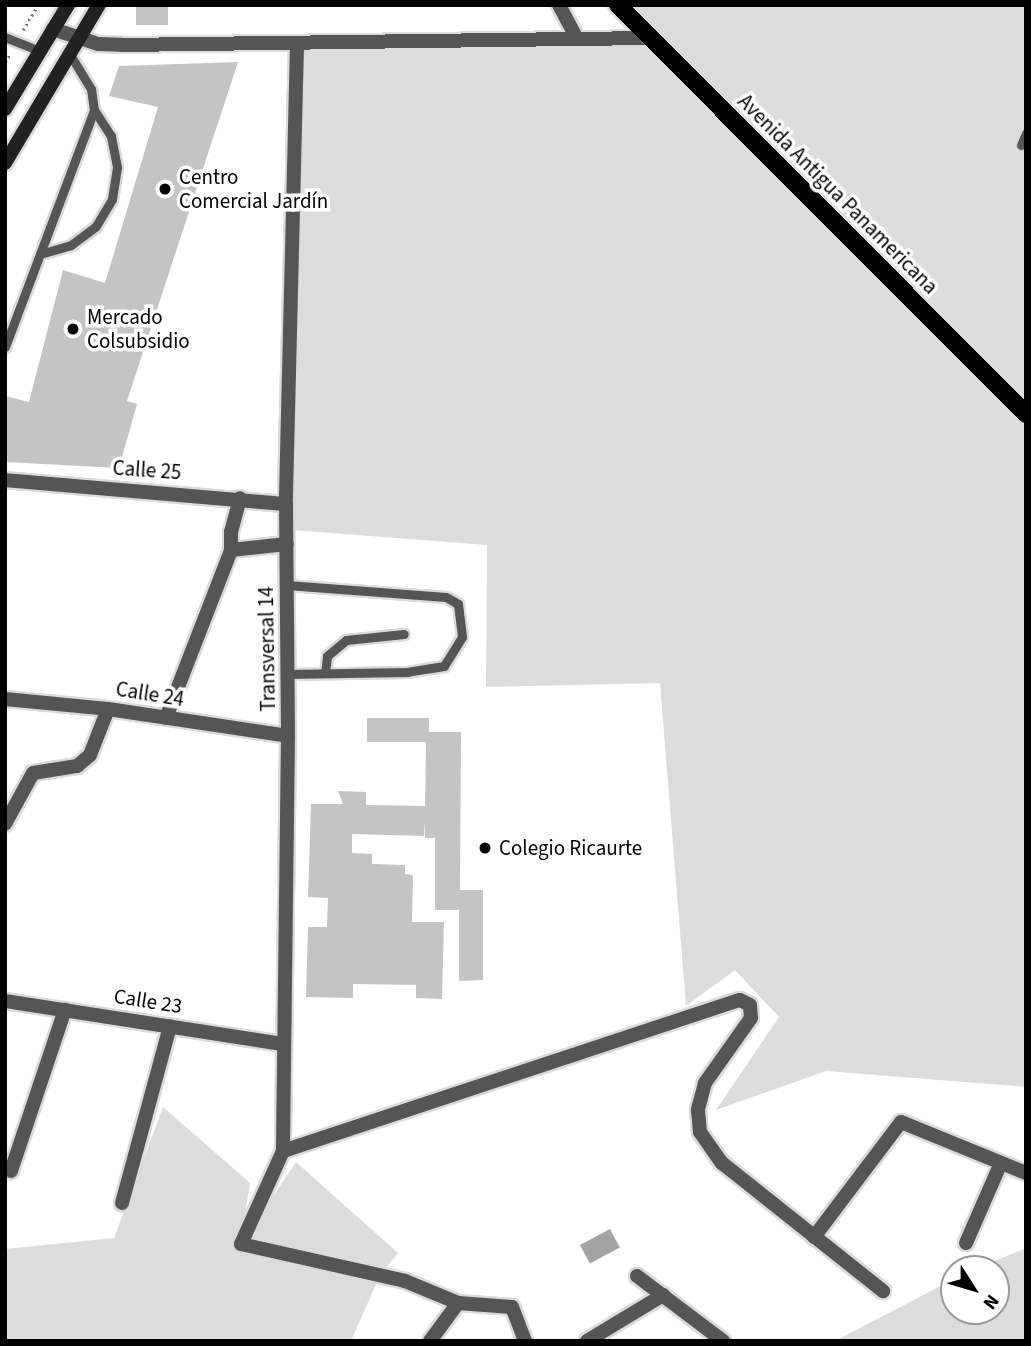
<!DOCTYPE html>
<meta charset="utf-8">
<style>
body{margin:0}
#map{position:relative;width:1031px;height:1346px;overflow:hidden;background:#fff;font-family:"Source Sans 3",sans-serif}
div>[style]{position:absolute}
.green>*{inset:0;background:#dcdcdc}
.water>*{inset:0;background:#a3a3a3;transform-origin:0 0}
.building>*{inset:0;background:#c4c4c4;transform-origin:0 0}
.path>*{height:2.5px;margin-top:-1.25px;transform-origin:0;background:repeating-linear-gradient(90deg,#777 0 2px,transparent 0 5.5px)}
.roads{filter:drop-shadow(2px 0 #dbdbdb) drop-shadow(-2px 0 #dbdbdb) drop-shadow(0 2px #dbdbdb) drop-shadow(0 -2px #dbdbdb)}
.service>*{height:9px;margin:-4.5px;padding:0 4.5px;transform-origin:4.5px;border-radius:4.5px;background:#555}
.minor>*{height:14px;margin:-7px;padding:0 7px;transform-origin:7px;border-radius:7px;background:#555}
.secondary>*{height:14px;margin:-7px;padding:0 7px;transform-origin:7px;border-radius:7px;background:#222}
.primary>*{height:18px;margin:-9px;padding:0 9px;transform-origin:9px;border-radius:9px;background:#000}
.dots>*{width:19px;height:19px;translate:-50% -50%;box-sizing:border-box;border:4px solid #fff;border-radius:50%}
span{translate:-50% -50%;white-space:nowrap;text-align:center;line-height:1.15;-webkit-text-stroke:7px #fff;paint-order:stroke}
.poi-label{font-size:21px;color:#000}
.left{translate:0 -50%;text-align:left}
.street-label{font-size:21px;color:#000}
.frame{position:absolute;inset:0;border:7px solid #000;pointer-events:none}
.north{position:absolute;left:940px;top:1255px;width:70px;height:70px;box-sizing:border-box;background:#fff;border:2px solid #999;border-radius:50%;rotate:127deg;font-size:19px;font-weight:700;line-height:28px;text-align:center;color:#000}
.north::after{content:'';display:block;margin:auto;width:24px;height:32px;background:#000;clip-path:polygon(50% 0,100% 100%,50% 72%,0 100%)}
</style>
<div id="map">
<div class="green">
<i style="clip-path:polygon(633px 5px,1026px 5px,1026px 400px,659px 31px)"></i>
<i style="clip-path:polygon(643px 44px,1026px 427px,1026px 1087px,826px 1071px,716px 1110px,779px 1017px,735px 970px,686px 1006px,660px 683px,486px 687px,487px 545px,292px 530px,302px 51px)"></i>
<i style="clip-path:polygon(163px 1107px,250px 1183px,242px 1233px,247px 1235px,296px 1162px,398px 1253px,380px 1275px,351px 1341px,5px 1341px,5px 1249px,114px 1238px)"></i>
<i style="clip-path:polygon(1026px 1248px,1026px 1341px,835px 1341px,954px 1279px,954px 1311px,996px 1311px,996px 1269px,976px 1269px)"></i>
</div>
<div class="water">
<i style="left:610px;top:1229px;width:21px;height:34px;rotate:62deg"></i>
</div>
<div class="building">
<i style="left:136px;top:5px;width:32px;height:20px"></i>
<i style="clip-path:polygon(238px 62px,127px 401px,137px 404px,119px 468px,5px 462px,5px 396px,29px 402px,63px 270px,105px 283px,158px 107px,109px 96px,119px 66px)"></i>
<i style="clip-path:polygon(367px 718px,429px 718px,429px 732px,461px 732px,460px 890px,483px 890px,483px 980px,459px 981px,459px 910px,435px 910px,435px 838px,425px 838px,425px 821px,424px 836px,352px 834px,352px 853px,372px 854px,372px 864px,405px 865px,405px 874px,413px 875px,412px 922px,444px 922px,442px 999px,416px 998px,416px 985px,353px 984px,353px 998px,306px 997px,308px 927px,327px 927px,328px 898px,308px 897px,311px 804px,343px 804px,338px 791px,366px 792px,366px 805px,425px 806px,426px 742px,367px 742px)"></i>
</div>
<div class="path">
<i style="left:23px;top:30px;width:29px;rotate:-59deg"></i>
<i style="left:5px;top:62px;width:9px;rotate:-58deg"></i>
</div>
<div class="roads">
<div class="service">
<i style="left:5px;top:37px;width:38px;rotate:22deg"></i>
<i style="left:1021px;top:145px;width:13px;rotate:-67deg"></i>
<i style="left:40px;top:254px;width:32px;rotate:-16deg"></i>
<i style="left:71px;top:245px;width:31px;rotate:-37deg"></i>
<i style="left:96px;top:226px;width:31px;rotate:-59deg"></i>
<i style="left:112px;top:199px;width:32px;rotate:-81deg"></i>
<i style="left:117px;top:167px;width:32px;rotate:-101deg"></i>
<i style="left:111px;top:136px;width:31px;rotate:-123deg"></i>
<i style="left:5px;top:347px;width:253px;rotate:-69.4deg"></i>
<i style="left:94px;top:110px;width:21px;rotate:-98deg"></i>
<i style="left:91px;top:89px;width:42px;rotate:-121.4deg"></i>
<i style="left:287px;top:585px;width:159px;rotate:4.3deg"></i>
<i style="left:446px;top:597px;width:14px;rotate:30deg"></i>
<i style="left:458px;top:604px;width:33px;rotate:83deg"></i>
<i style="left:462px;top:637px;width:34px;rotate:122deg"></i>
<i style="left:444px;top:666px;width:36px;rotate:171deg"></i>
<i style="left:408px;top:672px;width:120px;rotate:179deg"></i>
<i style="left:325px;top:673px;width:17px;rotate:-83deg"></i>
<i style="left:327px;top:656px;width:25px;rotate:-40deg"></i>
<i style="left:346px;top:640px;width:58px;rotate:-5.9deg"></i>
</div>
<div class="minor">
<i style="left:559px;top:5px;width:36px;rotate:62deg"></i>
<i style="left:53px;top:29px;width:47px;rotate:18.4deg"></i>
<i style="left:98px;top:44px;width:24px;rotate:2deg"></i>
<i style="left:122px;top:45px;width:528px;rotate:-0.76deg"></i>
<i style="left:297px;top:45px;width:459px;rotate:91.4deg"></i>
<i style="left:286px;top:504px;width:232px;rotate:89.5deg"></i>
<i style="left:288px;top:736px;width:415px;rotate:90.7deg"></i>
<i style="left:283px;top:1151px;width:102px;rotate:114.3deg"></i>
<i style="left:241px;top:1244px;width:168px;rotate:12.7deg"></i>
<i style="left:405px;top:1281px;width:57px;rotate:22.5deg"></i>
<i style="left:458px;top:1303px;width:54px;rotate:4.2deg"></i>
<i style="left:512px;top:1307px;width:36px;rotate:69deg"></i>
<i style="left:5px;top:480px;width:282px;rotate:4.9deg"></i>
<i style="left:231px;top:550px;width:56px;rotate:-6.1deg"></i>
<i style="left:5px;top:699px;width:103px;rotate:5.5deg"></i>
<i style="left:108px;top:709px;width:182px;rotate:8.5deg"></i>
<i style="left:166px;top:718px;width:180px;rotate:-68.8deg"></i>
<i style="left:231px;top:550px;width:18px;rotate:-90deg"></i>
<i style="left:231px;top:532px;width:35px;rotate:-75deg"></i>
<i style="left:5px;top:824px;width:58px;rotate:-61.2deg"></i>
<i style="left:33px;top:773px;width:45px;rotate:-9deg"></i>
<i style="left:77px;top:766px;width:17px;rotate:-40deg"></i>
<i style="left:90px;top:755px;width:49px;rotate:-68.6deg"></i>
<i style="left:5px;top:1001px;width:282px;rotate:8.8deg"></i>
<i style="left:283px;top:1151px;width:481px;rotate:-18.3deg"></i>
<i style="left:740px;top:1000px;width:11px;rotate:27deg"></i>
<i style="left:750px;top:1005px;width:13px;rotate:86deg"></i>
<i style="left:751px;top:1018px;width:80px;rotate:125.3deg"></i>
<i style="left:705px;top:1083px;width:28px;rotate:105deg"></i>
<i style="left:698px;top:1110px;width:22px;rotate:85deg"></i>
<i style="left:700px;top:1132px;width:38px;rotate:55deg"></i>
<i style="left:722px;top:1163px;width:206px;rotate:38.5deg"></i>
<i style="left:11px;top:1171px;width:170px;rotate:-71.5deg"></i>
<i style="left:122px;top:1203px;width:183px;rotate:-74.8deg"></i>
<i style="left:814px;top:1237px;width:144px;rotate:-52.9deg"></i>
<i style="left:901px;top:1122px;width:135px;rotate:22.2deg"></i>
<i style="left:966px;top:1243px;width:87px;rotate:-66.4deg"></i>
<i style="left:637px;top:1276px;width:108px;rotate:37.1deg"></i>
<i style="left:430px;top:1341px;width:47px;rotate:-53.6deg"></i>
<i style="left:587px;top:1341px;width:89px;rotate:-31.2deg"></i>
</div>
<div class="secondary">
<i style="left:5px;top:109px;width:122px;rotate:-58.8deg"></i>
<i style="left:5px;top:163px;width:184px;rotate:-59.3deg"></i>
</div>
<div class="primary">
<i style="left:618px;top:5px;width:578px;rotate:45.07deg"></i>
</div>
</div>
<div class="dots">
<i style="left:165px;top:189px;background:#000"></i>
<i style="left:73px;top:329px;background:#000"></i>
<i style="left:485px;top:848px;background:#000"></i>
</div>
<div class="poi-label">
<span class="left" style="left:179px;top:189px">Centro<br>Comercial Jardín</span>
<span class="left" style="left:87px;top:329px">Mercado<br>Colsubsidio</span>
<span class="left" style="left:499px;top:848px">Colegio Ricaurte</span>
</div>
<div class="street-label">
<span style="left:838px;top:194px;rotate:45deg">Avenida Antigua Panamericana</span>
<span style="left:147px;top:470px;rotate:4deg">Calle 25</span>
<span style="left:267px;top:649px;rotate:-91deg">Transversal 14</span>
<span style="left:150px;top:694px;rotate:9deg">Calle 24</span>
<span style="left:148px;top:1001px;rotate:9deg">Calle 23</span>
</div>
<div class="frame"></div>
<div class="north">N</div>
</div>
